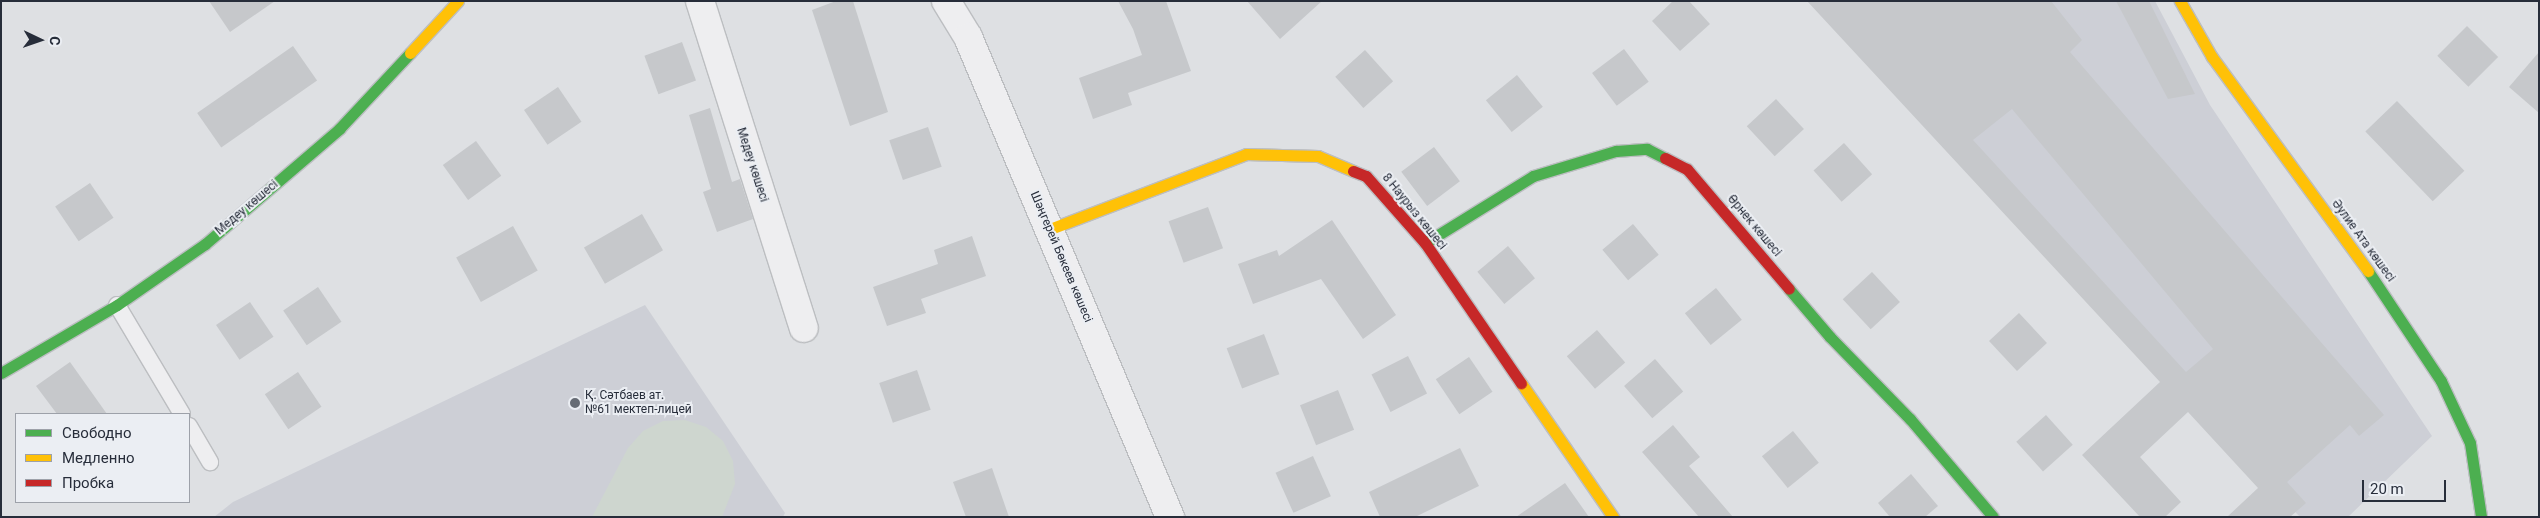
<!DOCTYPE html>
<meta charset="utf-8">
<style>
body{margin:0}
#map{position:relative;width:2540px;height:518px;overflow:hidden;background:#dee0e3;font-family:Roboto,sans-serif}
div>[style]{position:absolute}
.built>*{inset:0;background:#cdcfd6}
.green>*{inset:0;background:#ced6cf}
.building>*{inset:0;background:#c6c8cb;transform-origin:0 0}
.roads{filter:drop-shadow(1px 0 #bcbec1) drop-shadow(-1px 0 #bcbec1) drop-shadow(0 1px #bcbec1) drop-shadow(0 -1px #bcbec1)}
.lane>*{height:16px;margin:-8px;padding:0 8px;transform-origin:8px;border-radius:8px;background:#eeeef0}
.street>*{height:28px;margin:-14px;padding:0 14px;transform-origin:14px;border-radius:14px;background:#eeeef0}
.fast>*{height:11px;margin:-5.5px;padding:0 5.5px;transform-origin:5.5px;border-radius:5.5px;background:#4caf50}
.slow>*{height:11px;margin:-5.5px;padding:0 5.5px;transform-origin:5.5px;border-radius:5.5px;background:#ffc107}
.jam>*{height:11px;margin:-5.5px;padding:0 5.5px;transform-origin:5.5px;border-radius:5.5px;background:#c62828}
.dots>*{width:14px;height:14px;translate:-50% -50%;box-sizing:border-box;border:2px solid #ebeef3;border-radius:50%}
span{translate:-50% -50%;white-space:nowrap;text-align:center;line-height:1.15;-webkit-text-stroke:4px #ebeef3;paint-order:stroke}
.street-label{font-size:12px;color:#272d3a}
.poi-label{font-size:12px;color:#272d3a}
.left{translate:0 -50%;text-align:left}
.frame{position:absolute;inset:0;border:2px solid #272d3a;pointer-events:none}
.legend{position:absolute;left:15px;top:413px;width:175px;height:90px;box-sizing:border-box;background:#ebeef3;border:1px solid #9da1a9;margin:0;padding:6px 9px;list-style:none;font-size:15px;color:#272d3a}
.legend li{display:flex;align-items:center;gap:10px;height:25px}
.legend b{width:25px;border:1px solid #9da1a9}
.north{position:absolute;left:15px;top:15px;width:50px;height:50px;-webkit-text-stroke:4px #ebeef3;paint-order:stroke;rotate:93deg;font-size:14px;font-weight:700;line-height:20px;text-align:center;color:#272d3a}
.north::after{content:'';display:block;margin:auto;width:18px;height:22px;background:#272d3a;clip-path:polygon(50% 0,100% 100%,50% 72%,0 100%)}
.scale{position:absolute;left:2362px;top:480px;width:84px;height:22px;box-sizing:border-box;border:2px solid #272d3a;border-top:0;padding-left:6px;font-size:15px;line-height:18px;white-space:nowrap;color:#272d3a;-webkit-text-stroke:4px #ebeef3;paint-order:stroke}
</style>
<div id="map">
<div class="built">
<i style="clip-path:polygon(1808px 1px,2155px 1px,2210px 105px,2432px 436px,2348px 517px,2300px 517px)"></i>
<i style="clip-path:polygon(645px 305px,785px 513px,783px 517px,214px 517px,233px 502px)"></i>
</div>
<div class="green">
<i style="clip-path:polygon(685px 420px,706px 427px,723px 441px,733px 461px,735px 484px,722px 517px,592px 517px,628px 448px,643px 431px,663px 421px)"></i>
</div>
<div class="building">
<i style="clip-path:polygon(209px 1px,275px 1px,230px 32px)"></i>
<i style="clip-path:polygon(836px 1px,853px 1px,888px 112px,850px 126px,812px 10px)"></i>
<i style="clip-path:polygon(1118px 1px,1166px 1px,1191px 71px,1128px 93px,1132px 105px,1093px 119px,1079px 78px,1142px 55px,1133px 29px)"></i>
<i style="clip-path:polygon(1247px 1px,1322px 1px,1280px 39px)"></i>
<i style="clip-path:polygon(1673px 1px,1689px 1px,1710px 24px,1680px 51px,1652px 21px)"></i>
<i style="clip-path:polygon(evenodd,1807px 1px,2051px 1px,2082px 40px,2070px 52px,2384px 415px,2359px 436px,2350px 425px,2287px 482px,2306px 503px,2290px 517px,2227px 517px,2258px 488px,2188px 412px,2140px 457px,2181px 502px,2165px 517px,2140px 517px,2082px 455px,2160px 382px,1807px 1px,2012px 109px,2213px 349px,2186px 372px,1973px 140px,2012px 109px)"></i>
<i style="clip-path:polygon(2116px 1px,2149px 1px,2195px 94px,2168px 99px)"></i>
<i style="left:2467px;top:26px;width:44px;height:42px;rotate:45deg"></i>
<i style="left:682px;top:42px;width:41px;height:40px;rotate:70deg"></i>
<i style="left:293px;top:46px;width:42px;height:117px;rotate:55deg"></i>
<i style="left:1624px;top:49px;width:41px;height:40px;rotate:53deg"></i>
<i style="left:1365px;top:50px;width:42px;height:40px;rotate:48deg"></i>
<i style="clip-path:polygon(2539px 52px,2539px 113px,2509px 87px)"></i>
<i style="left:1517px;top:75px;width:41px;height:40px;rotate:51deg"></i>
<i style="left:558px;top:87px;width:42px;height:41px;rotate:56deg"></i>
<i style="left:1776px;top:99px;width:41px;height:40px;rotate:47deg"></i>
<i style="left:2397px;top:101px;width:97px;height:44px;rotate:46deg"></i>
<i style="clip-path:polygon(710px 108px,732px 182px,740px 179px,753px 219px,717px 232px,703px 192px,711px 189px,689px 115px)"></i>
<i style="left:928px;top:127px;width:42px;height:41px;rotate:71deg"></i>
<i style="left:476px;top:141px;width:43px;height:41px;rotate:54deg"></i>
<i style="left:1844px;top:143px;width:42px;height:41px;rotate:48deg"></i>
<i style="left:1434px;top:147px;width:43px;height:41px;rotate:53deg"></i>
<i style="left:90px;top:183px;width:42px;height:42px;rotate:56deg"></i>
<i style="left:1208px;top:207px;width:44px;height:42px;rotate:70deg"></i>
<i style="left:642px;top:214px;width:42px;height:67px;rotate:60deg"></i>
<i style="clip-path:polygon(1332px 220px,1396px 315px,1363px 339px,1321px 279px,1253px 304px,1238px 264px,1277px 250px,1279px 256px)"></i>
<i style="left:1633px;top:224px;width:40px;height:40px;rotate:50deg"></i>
<i style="left:513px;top:226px;width:51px;height:65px;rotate:61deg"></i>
<i style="clip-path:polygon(972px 236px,986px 276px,921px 299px,926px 313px,887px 326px,873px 287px,938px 264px,934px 250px)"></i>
<i style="left:1508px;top:246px;width:42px;height:40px;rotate:50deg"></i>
<i style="left:1872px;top:272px;width:41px;height:40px;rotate:47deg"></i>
<i style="left:318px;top:287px;width:42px;height:42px;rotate:56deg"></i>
<i style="left:1716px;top:288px;width:41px;height:40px;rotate:51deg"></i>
<i style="left:250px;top:302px;width:42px;height:41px;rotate:56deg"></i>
<i style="left:2019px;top:313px;width:41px;height:41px;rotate:47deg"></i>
<i style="left:1597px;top:330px;width:43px;height:40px;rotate:49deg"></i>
<i style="left:1264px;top:334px;width:43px;height:40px;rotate:69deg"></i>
<i style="left:1408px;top:356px;width:42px;height:41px;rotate:63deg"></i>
<i style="left:1469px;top:357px;width:42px;height:40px;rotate:56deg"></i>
<i style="left:1655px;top:359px;width:43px;height:41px;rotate:49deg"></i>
<i style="clip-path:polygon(70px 362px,107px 414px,57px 414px,36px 386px)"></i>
<i style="left:917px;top:370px;width:42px;height:40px;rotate:71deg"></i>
<i style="left:298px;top:372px;width:42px;height:40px;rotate:56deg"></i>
<i style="left:1338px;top:390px;width:43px;height:41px;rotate:68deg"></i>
<i style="left:2046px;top:415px;width:40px;height:40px;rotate:48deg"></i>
<i style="clip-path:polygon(1673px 425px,1700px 457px,1689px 466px,1733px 517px,1699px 517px,1642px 452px)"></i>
<i style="left:1793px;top:431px;width:41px;height:40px;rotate:51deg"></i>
<i style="clip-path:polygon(1460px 448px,1479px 486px,1415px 517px,1380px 517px,1369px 492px)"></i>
<i style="left:1313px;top:456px;width:44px;height:41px;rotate:66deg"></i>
<i style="clip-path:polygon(992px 468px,1009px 517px,966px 517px,953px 482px)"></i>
<i style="clip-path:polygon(1911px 474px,1938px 506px,1925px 517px,1890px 517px,1878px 503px)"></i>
<i style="clip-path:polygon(1565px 483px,1589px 517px,1516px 517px)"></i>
</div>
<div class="roads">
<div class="lane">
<i style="left:117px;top:305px;width:127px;rotate:59.2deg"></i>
<i style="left:189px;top:426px;width:42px;rotate:59.7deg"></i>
</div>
<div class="street">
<i style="left:700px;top:1px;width:343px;rotate:72.4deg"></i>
<i style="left:946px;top:1px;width:42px;rotate:58.6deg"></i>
<i style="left:968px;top:37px;width:521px;rotate:67.18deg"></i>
</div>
<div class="fast">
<i style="left:1425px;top:243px;width:127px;rotate:-31.8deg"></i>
<i style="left:1533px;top:176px;width:87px;rotate:-16.8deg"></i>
<i style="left:1616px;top:151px;width:31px;rotate:-4deg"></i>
<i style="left:1647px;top:149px;width:20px;rotate:27deg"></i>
<i style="left:2368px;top:271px;width:132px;rotate:56.4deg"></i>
<i style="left:2441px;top:381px;width:68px;rotate:64.9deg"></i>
<i style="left:2470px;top:443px;width:75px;rotate:81.5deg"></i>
<i style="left:1789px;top:289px;width:63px;rotate:49.5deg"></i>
<i style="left:1830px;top:337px;width:115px;rotate:45.7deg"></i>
<i style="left:1910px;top:419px;width:128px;rotate:49.7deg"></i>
<i style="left:1px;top:373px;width:134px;rotate:-30.4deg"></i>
<i style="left:117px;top:305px;width:107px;rotate:-34.7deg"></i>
<i style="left:205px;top:244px;width:177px;rotate:-40.6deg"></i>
<i style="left:339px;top:129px;width:104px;rotate:-46.9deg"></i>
</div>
<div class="slow">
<i style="left:2180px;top:1px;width:64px;rotate:60.3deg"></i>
<i style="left:2212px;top:57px;width:265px;rotate:53.9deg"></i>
<i style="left:410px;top:53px;width:71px;rotate:-47.3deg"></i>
<i style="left:1050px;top:229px;width:210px;rotate:-20.9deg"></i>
<i style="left:1246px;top:154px;width:72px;rotate:1.6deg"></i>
<i style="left:1318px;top:156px;width:38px;rotate:23deg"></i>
<i style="left:1521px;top:383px;width:163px;rotate:55.5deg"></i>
</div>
<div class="jam">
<i style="left:1665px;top:158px;width:25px;rotate:27deg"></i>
<i style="left:1687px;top:169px;width:157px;rotate:49.6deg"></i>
<i style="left:1353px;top:171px;width:14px;rotate:21deg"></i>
<i style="left:1366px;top:176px;width:89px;rotate:48.6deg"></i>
<i style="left:1425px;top:243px;width:170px;rotate:55.6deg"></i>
</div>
</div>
<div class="dots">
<i style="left:575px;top:403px;background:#676c75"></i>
</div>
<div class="street-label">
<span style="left:752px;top:165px;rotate:72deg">Медеу көшесі</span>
<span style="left:247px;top:208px;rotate:-40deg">Медеу көшесі</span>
<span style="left:1414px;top:212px;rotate:51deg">8 Наурыз көшесі</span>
<span style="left:1754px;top:226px;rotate:50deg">Өрнек көшесі</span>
<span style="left:2363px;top:241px;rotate:54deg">Әулие Ата көшесі</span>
<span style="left:1061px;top:257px;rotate:67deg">Шәңгерей Бөкеев көшесі</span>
</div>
<div class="poi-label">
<span class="left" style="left:585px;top:403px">Қ. Сәтбаев ат.<br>№61 мектеп-лицей</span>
</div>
<div class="frame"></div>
<ul class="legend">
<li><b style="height:6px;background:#4caf50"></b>Свободно</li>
<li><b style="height:6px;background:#ffc107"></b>Медленно</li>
<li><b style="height:6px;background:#c62828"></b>Пробка</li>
</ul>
<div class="north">С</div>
<div class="scale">20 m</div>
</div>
